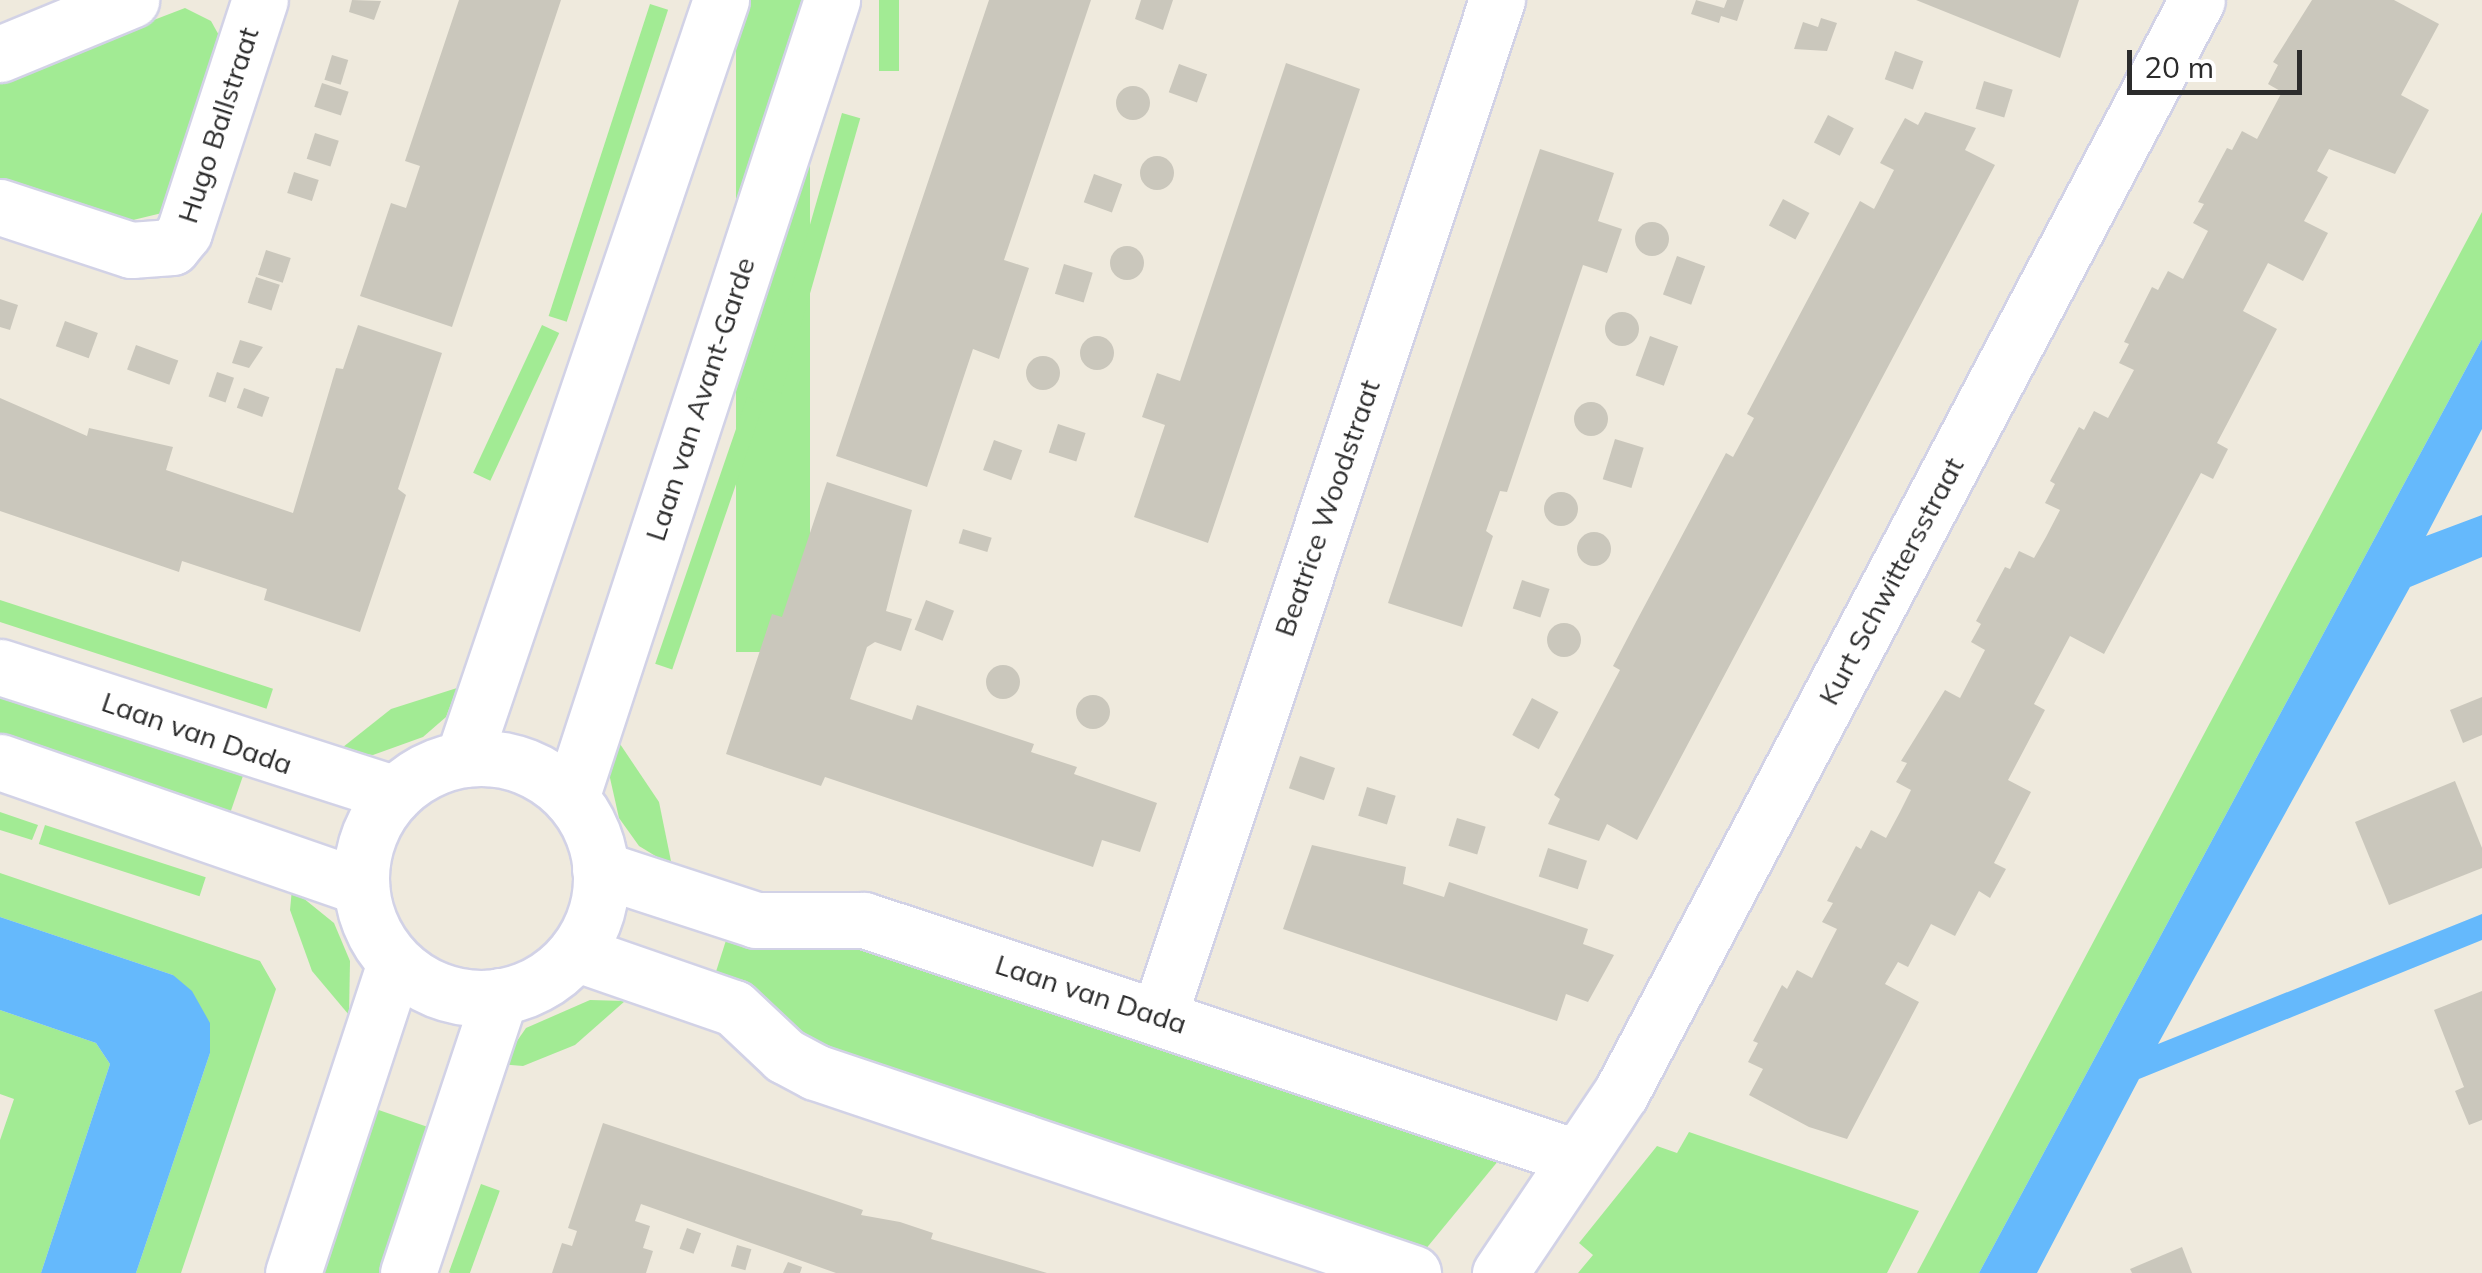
<!DOCTYPE html>
<style>
body{margin:0}
#map{position:relative;width:2482px;height:1273px;overflow:hidden;background:#efeadd;font-family:Mulish,sans-serif}
div>[style]{position:absolute}
.green>*{inset:0;background:#a2eb94;transform-origin:0 0}
.water>*{inset:0;background:#65b9fc}
.building>*{inset:0;background:#cac7bc;transform-origin:0 0}
.round{border-radius:50%}
.roads{filter:drop-shadow(2px 0 #d2d2e6) drop-shadow(-2px 0 #d2d2e6) drop-shadow(0 2px #d2d2e6) drop-shadow(0 -2px #d2d2e6)}
.minor>*{height:55px;margin:-27.5px;padding:0 27.5px;transform-origin:27.5px;border-radius:27.5px;background:#fff}
.minor>.ring{margin:-27.5px;padding:0;box-sizing:content-box;background:none;border:55px solid #fff;border-radius:50%}
span{translate:-50% -50%;white-space:nowrap;text-align:center;line-height:1.15;-webkit-text-stroke:9px #fff;paint-order:stroke}
.street-label{font-size:28px;color:#2c2c2c}
.scale{position:absolute;left:2127px;top:50px;width:175px;height:45px;box-sizing:border-box;border:5px solid #2c2c2c;border-top:0;padding-left:12px;font-size:30px;line-height:35px;white-space:nowrap;color:#2c2c2c;-webkit-text-stroke:8px #fff;paint-order:stroke}
</style>
<div id="map">
<div class="green">
<i style="left:736px;top:0;width:74px;height:652px"></i>
<i style="left:879px;top:0;width:20px;height:71px"></i>
<i style="left:650px;top:4px;width:19px;height:328px;rotate:18deg"></i>
<i style="clip-path:polygon(185px 8px,211px 21px,221px 39px,162px 213px,129px 221px,0 182px,0 79px)"></i>
<i style="left:842px;top:113px;width:19px;height:286px;rotate:16deg"></i>
<i style="clip-path:polygon(2482px 212px,2482px 339px,1979px 1273px,1917px 1273px)"></i>
<i style="left:542px;top:325px;width:19px;height:163px;rotate:25deg"></i>
<i style="left:747px;top:397px;width:18px;height:282px;rotate:19deg"></i>
<i style="left:0;top:600px;width:287px;height:21px;rotate:18deg"></i>
<i style="clip-path:polygon(457px 688px,446px 717px,423px 737px,373px 755px,338px 751px,391px 709px)"></i>
<i style="left:0;top:689px;width:258px;height:52px;rotate:19deg"></i>
<i style="clip-path:polygon(616px 738px,659px 802px,672px 866px,639px 846px,619px 818px,608px 769px)"></i>
<i style="clip-path:polygon(0 812px,38px 825px,32px 840px,0 830px)"></i>
<i style="left:45px;top:825px;width:169px;height:20px;rotate:18deg"></i>
<i style="clip-path:polygon(0 873px,260px 961px,276px 989px,181px 1273px,136px 1273px,210px 1053px,173px 975px,0 917px)"></i>
<i style="clip-path:polygon(292px 889px,334px 923px,350px 961px,349px 1015px,312px 971px,290px 910px)"></i>
<i style="clip-path:polygon(729px 931px,845px 941px,1503px 1155px,1420px 1256px,830px 1057px,713px 981px)"></i>
<i style="clip-path:polygon(590px 1000px,625px 1001px,575px 1045px,523px 1066px,501px 1064px,526px 1028px)"></i>
<i style="clip-path:polygon(0 1010px,96px 1043px,110px 1064px,41px 1273px,0 1273px,0 1140px,14px 1099px,0 1094px)"></i>
<i style="left:370px;top:1107px;width:68px;height:175px;rotate:19deg"></i>
<i style="clip-path:polygon(1689px 1132px,1919px 1211px,1887px 1273px,1578px 1273px,1593px 1255px,1579px 1243px,1657px 1146px,1677px 1153px)"></i>
<i style="left:481px;top:1184px;width:20px;height:94px;rotate:20deg"></i>
</div>
<div class="water">
<i style="clip-path:polygon(2482px 339px,2482px 429px,2426px 536px,2482px 515px,2482px 557px,2410px 587px,2158px 1044px,2482px 914px,2482px 940px,2139px 1079px,2037px 1273px,1979px 1273px)"></i>
<i style="clip-path:polygon(0 917px,173px 975px,192px 991px,210px 1023px,210px 1053px,136px 1273px,41px 1273px,110px 1064px,96px 1043px,0 1010px)"></i>
</div>
<div class="building">
<i style="clip-path:polygon(352px 0,381px 1px,374px 20px,349px 12px)"></i>
<i style="clip-path:polygon(459px 0,561px 0,452px 327px,360px 296px,391px 203px,406px 208px,420px 166px,405px 161px)"></i>
<i style="clip-path:polygon(989px 0,1091px 0,1004px 260px,1029px 268px,999px 359px,973px 349px,927px 487px,836px 456px)"></i>
<i style="clip-path:polygon(1141px 0,1173px 0,1163px 30px,1135px 19px)"></i>
<i style="clip-path:polygon(1696px 0,1724px 8px,1727px 0,1744px 0,1737px 21px,1721px 16px,1719px 23px,1691px 14px)"></i>
<i style="clip-path:polygon(1916px 0,2079px 0,2060px 58px)"></i>
<i style="clip-path:polygon(2312px 0,2394px 0,2439px 24px,2401px 95px,2429px 110px,2395px 174px,2329px 149px,2317px 171px,2328px 177px,2304px 221px,2328px 233px,2303px 281px,2268px 263px,2243px 311px,2277px 329px,2217px 443px,2228px 449px,2213px 479px,2201px 473px,2104px 654px,2070px 636px,2034px 704px,2045px 710px,2008px 780px,2031px 792px,1994px 863px,2006px 869px,1990px 898px,1979px 891px,1955px 936px,1931px 924px,1908px 967px,1898px 962px,1885px 984px,1919px 1002px,1847px 1139px,1809px 1127px,1749px 1095px,1763px 1069px,1748px 1062px,1758px 1043px,1753px 1041px,1782px 985px,1787px 989px,1797px 970px,1812px 978px,1825px 952px,1837px 929px,1822px 922px,1833px 903px,1827px 901px,1856px 846px,1861px 849px,1871px 830px,1886px 838px,1900px 812px,1911px 790px,1896px 782px,1907px 763px,1901px 761px,1945px 690px,1960px 698px,1985px 650px,1971px 642px,1981px 624px,1976px 621px,2005px 567px,2010px 569px,2019px 551px,2034px 558px,2046px 537px,2060px 510px,2045px 503px,2055px 484px,2050px 481px,2079px 427px,2084px 430px,2094px 411px,2108px 418px,2134px 370px,2119px 363px,2129px 344px,2124px 342px,2152px 287px,2158px 290px,2168px 271px,2183px 279px,2208px 231px,2193px 223px,2204px 204px,2198px 202px,2227px 148px,2232px 150px,2242px 131px,2257px 139px,2282px 92px,2268px 84px,2278px 65px,2273px 62px)"></i>
<i style="clip-path:polygon(1821px 18px,1837px 23px,1827px 51px,1794px 49px,1803px 22px,1818px 27px)"></i>
<i style="left:1895px;top:51px;width:30px;height:30px;rotate:20deg"></i>
<i style="left:332px;top:55px;width:17px;height:26px;rotate:17deg"></i>
<i style="clip-path:polygon(1286px 63px,1360px 89px,1208px 543px,1134px 517px,1165px 425px,1142px 417px,1157px 373px,1180px 381px)"></i>
<i style="left:1179px;top:64px;width:30px;height:30px;rotate:20deg"></i>
<i style="left:1984px;top:81px;width:30px;height:29px;rotate:17deg"></i>
<i style="left:322px;top:83px;width:28px;height:25px;rotate:18deg"></i>
<i class="round" style="left:1116px;top:86px;width:34px;height:34px"></i>
<i style="clip-path:polygon(1925px 112px,1976px 128px,1965px 150px,1995px 165px,1637px 840px,1607px 824px,1599px 841px,1548px 824px,1560px 799px,1554px 795px,1620px 670px,1613px 666px,1636px 622px,1726px 453px,1733px 457px,1754px 418px,1747px 414px,1860px 201px,1874px 209px,1894px 170px,1880px 163px,1905px 118px,1918px 125px)"></i>
<i style="left:1828px;top:115px;width:29px;height:31px;rotate:27deg"></i>
<i style="left:315px;top:133px;width:25px;height:27px;rotate:18deg"></i>
<i style="clip-path:polygon(1540px 149px,1614px 173px,1598px 221px,1622px 229px,1607px 273px,1583px 265px,1507px 492px,1500px 491px,1486px 531px,1493px 536px,1462px 627px,1388px 603px)"></i>
<i class="round" style="left:1140px;top:156px;width:34px;height:34px"></i>
<i style="left:294px;top:172px;width:26px;height:22px;rotate:18deg"></i>
<i style="left:1094px;top:174px;width:30px;height:30px;rotate:20deg"></i>
<i style="left:1783px;top:199px;width:30px;height:30px;rotate:28deg"></i>
<i class="round" style="left:1635px;top:222px;width:34px;height:34px"></i>
<i class="round" style="left:1110px;top:246px;width:34px;height:34px"></i>
<i style="left:266px;top:250px;width:26px;height:26px;rotate:18deg"></i>
<i style="left:1677px;top:256px;width:30px;height:41px;rotate:20deg"></i>
<i style="left:1064px;top:264px;width:30px;height:31px;rotate:17deg"></i>
<i style="left:256px;top:277px;width:25px;height:27px;rotate:18deg"></i>
<i style="clip-path:polygon(0 299px,18px 305px,10px 330px,0 327px)"></i>
<i class="round" style="left:1605px;top:312px;width:34px;height:34px"></i>
<i style="left:65px;top:321px;width:35px;height:27px;rotate:20deg"></i>
<i style="clip-path:polygon(358px 325px,442px 353px,398px 489px,406px 495px,360px 632px,264px 600px,267px 589px,182px 561px,179px 572px,0 511px,0 398px,87px 436px,89px 428px,173px 447px,166px 470px,293px 513px,336px 368px,343px 369px)"></i>
<i class="round" style="left:1080px;top:336px;width:34px;height:34px"></i>
<i style="left:1650px;top:336px;width:30px;height:42px;rotate:20deg"></i>
<i style="clip-path:polygon(240px 340px,263px 347px,249px 368px,232px 363px)"></i>
<i style="left:136px;top:345px;width:45px;height:26px;rotate:20deg"></i>
<i class="round" style="left:1026px;top:356px;width:34px;height:34px"></i>
<i style="left:217px;top:372px;width:18px;height:26px;rotate:19deg"></i>
<i style="left:244px;top:388px;width:27px;height:21px;rotate:20deg"></i>
<i class="round" style="left:1574px;top:402px;width:34px;height:34px"></i>
<i style="left:1058px;top:424px;width:29px;height:30px;rotate:18deg"></i>
<i style="left:1615px;top:439px;width:30px;height:42px;rotate:17deg"></i>
<i style="left:994px;top:440px;width:30px;height:32px;rotate:20deg"></i>
<i style="clip-path:polygon(827px 482px,912px 510px,886px 611px,912px 619px,901px 651px,875px 642px,867px 647px,850px 699px,912px 720px,917px 705px,1034px 744px,1031px 752px,1077px 767px,1074px 774px,1157px 803px,1140px 852px,1102px 840px,1093px 867px,825px 777px,821px 786px,726px 754px,772px 614px,782px 617px)"></i>
<i class="round" style="left:1544px;top:492px;width:34px;height:34px"></i>
<i style="left:963px;top:529px;width:30px;height:15px;rotate:17deg"></i>
<i class="round" style="left:1577px;top:532px;width:34px;height:34px"></i>
<i style="left:1522px;top:580px;width:29px;height:30px;rotate:18deg"></i>
<i style="left:926px;top:600px;width:30px;height:32px;rotate:21deg"></i>
<i class="round" style="left:1547px;top:623px;width:34px;height:34px"></i>
<i class="round" style="left:986px;top:665px;width:34px;height:34px"></i>
<i class="round" style="left:1076px;top:695px;width:34px;height:34px"></i>
<i style="clip-path:polygon(2482px 697px,2482px 735px,2463px 743px,2450px 710px)"></i>
<i style="left:1532px;top:698px;width:30px;height:42px;rotate:28deg"></i>
<i style="left:1300px;top:756px;width:37px;height:34px;rotate:19deg"></i>
<i style="clip-path:polygon(2455px 781px,2482px 848px,2482px 868px,2389px 905px,2355px 822px)"></i>
<i style="left:1367px;top:787px;width:30px;height:30px;rotate:17deg"></i>
<i style="left:1457px;top:818px;width:30px;height:29px;rotate:17deg"></i>
<i style="clip-path:polygon(1312px 845px,1406px 867px,1403px 884px,1444px 897px,1449px 882px,1588px 929px,1583px 944px,1614px 955px,1588px 1002px,1566px 994px,1557px 1021px,1283px 929px)"></i>
<i style="left:1548px;top:848px;width:41px;height:30px;rotate:18deg"></i>
<i style="clip-path:polygon(2482px 991px,2482px 1120px,2469px 1125px,2455px 1091px,2464px 1087px,2434px 1010px)"></i>
<i style="clip-path:polygon(603px 1123px,863px 1210px,861px 1215px,900px 1222px,933px 1233px,931px 1239px,1047px 1273px,836px 1273px,641px 1204px,635px 1221px,650px 1226px,643px 1248px,653px 1251px,646px 1273px,552px 1273px,562px 1243px,572px 1246px,577px 1231px,568px 1228px)"></i>
<i style="left:687px;top:1228px;width:15px;height:22px;rotate:20deg"></i>
<i style="left:737px;top:1245px;width:15px;height:22px;rotate:16deg"></i>
<i style="clip-path:polygon(2182px 1247px,2192px 1273px,2132px 1273px,2130px 1269px)"></i>
<i style="clip-path:polygon(788px 1262px,802px 1267px,800px 1273px,783px 1273px)"></i>
</div>
<div class="roads">
<div class="minor">
<i style="left:0;top:54px;width:142px;rotate:-22.4deg"></i>
<i style="left:0;top:207px;width:138px;rotate:18.2deg"></i>
<i style="left:131px;top:250px;width:41px;rotate:-4.2deg"></i>
<i style="left:172px;top:247px;width:19px;rotate:-51deg"></i>
<i style="left:184px;top:232px;width:244px;rotate:-71.9deg"></i>
<i style="left:0;top:667px;width:415px;rotate:17.8deg"></i>
<i class="ring" style="left:361px;top:758px;width:185px;height:185px"></i>
<i style="left:463px;top:759px;width:802px;rotate:-71.23deg"></i>
<i style="left:0;top:762px;width:382px;rotate:19.1deg"></i>
<i style="left:571px;top:798px;width:840px;rotate:-71.89deg"></i>
<i style="left:600px;top:869px;width:164px;rotate:18.1deg"></i>
<i style="left:756px;top:920px;width:108px"></i>
<i style="left:864px;top:920px;width:750px;rotate:18.41deg"></i>
<i style="left:575px;top:953px;width:168px;rotate:19.1deg"></i>
<i style="left:734px;top:1008px;width:70px;rotate:43.3deg"></i>
<i style="left:785px;top:1056px;width:34px;rotate:28deg"></i>
<i style="left:815px;top:1072px;width:631px;rotate:18.58deg"></i>
<i style="left:1159px;top:1016px;width:1071px;rotate:-71.6deg"></i>
<i style="left:293px;top:1273px;width:326px;rotate:-71.8deg"></i>
<i style="left:408px;top:1273px;width:292px;rotate:-71.6deg"></i>
<i style="left:1500px;top:1273px;width:217px;rotate:-56.1deg"></i>
<i style="left:1621px;top:1093px;width:1235px;rotate:-62.21deg"></i>
</div>
</div>
<div class="street-label">
<span style="left:218px;top:125px;rotate:-72deg">Hugo Ballstraat</span>
<span style="left:700px;top:399px;rotate:-72deg">Laan van Avant-Garde</span>
<span style="left:1327px;top:508px;rotate:-71deg">Beatrice Woodstraat</span>
<span style="left:1891px;top:581px;rotate:-62deg">Kurt Schwittersstraat</span>
<span style="left:197px;top:733px;rotate:19deg">Laan van Dada</span>
<span style="left:1091px;top:994px;rotate:18deg">Laan van Dada</span>
</div>
<div class="scale">20 m</div>
</div>
